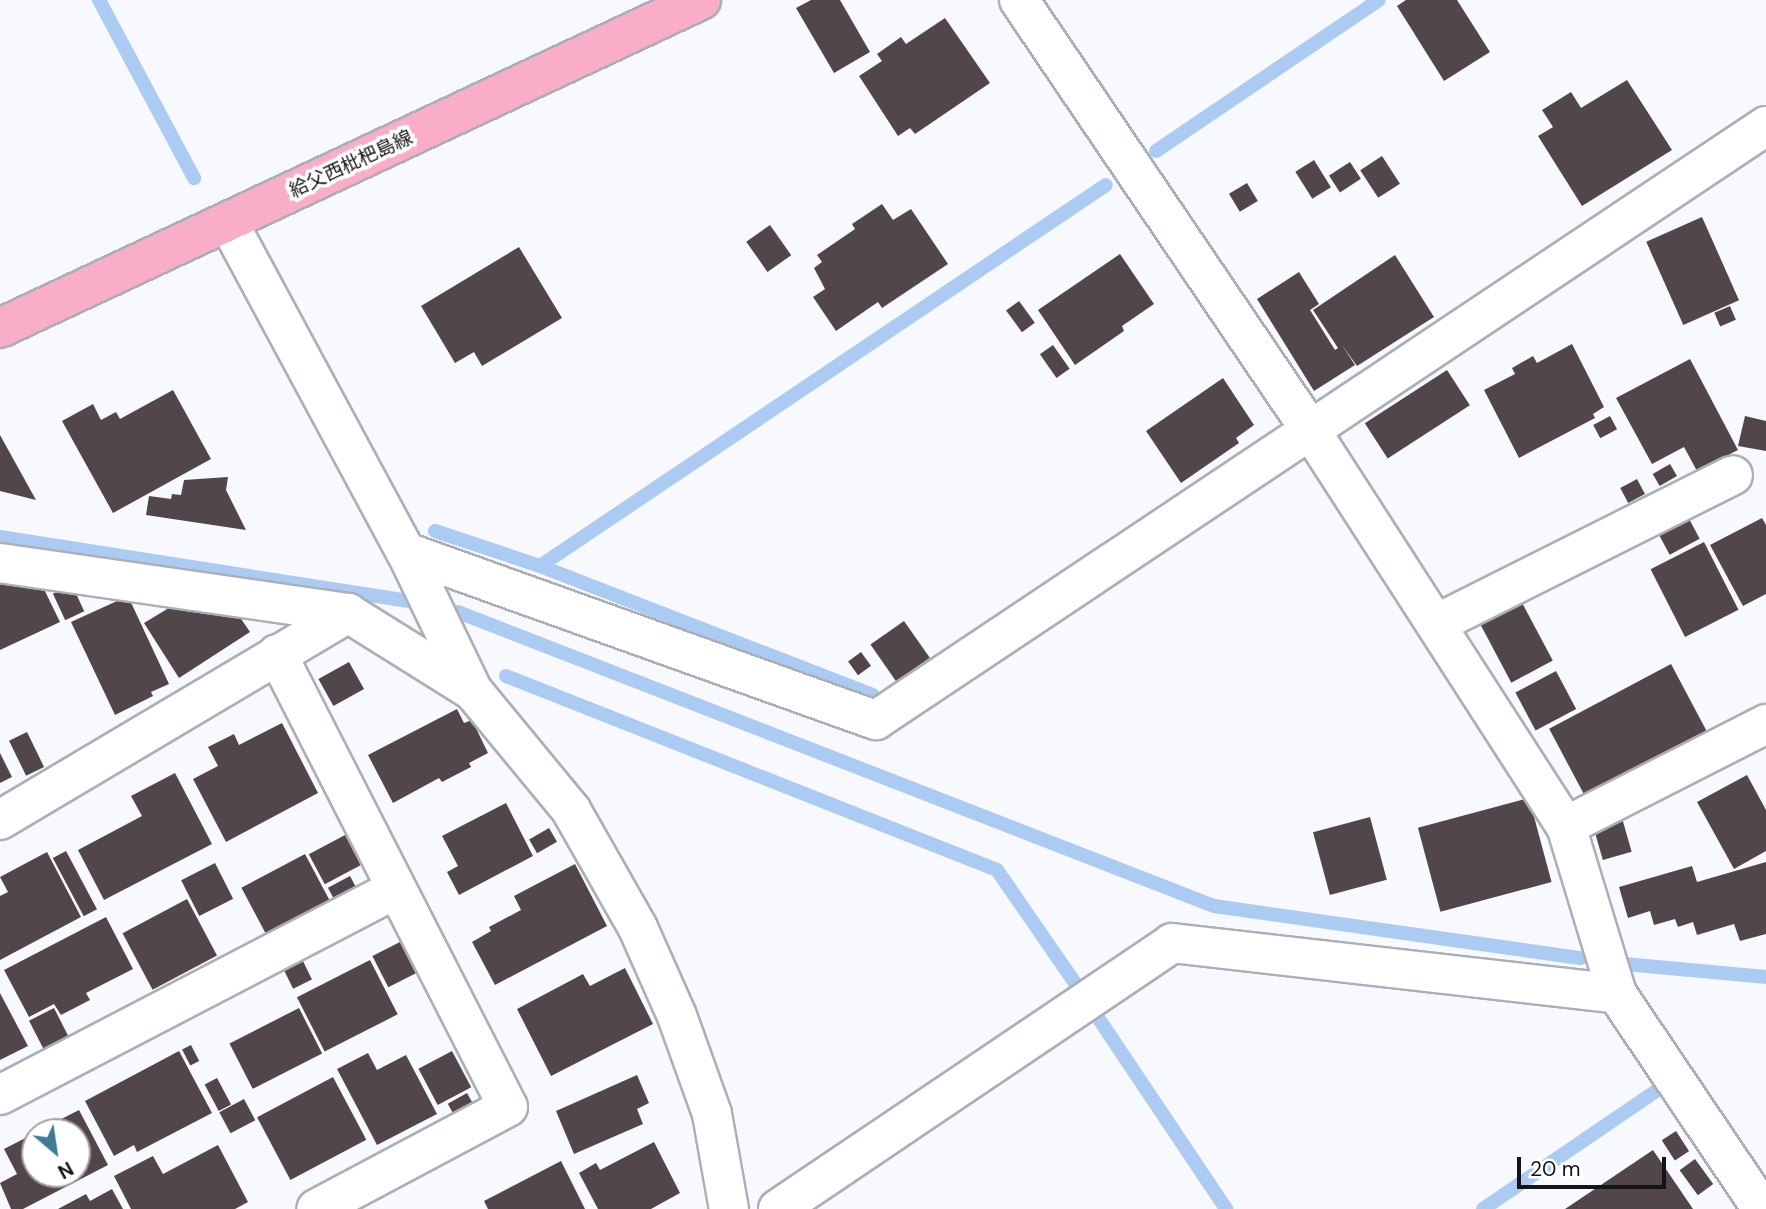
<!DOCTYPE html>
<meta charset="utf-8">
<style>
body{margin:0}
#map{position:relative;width:1766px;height:1209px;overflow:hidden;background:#f8f9fe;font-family:"DM Sans","Noto Sans JP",sans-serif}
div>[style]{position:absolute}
.stream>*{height:14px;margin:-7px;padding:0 7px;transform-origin:7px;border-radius:7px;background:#accbf2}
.building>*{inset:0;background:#51474a;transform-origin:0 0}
.roads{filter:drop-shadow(2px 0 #acaeb9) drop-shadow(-2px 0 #acaeb9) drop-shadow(0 2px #acaeb9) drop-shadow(0 -2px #acaeb9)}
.minor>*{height:38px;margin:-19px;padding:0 19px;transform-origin:19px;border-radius:19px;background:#fff}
.major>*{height:38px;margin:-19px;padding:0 19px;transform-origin:19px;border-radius:19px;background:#faadc7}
span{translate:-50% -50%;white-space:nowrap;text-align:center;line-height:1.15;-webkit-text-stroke:7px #fff;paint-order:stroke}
.street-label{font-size:19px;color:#131417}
.north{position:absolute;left:21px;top:1118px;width:70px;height:70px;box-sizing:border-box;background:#fff;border:2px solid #a1a1a2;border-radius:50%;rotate:151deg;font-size:19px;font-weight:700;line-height:28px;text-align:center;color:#131417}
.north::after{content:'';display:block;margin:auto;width:24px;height:32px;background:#3f7b92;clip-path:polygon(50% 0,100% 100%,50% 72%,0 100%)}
.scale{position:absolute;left:1517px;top:1157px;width:149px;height:32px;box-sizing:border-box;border:4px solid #131417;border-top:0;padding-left:9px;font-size:21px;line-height:24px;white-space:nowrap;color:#131417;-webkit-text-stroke:5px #fff;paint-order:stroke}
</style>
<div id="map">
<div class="stream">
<i style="left:99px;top:0;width:202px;rotate:61.9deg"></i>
<i style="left:1156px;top:151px;width:269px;rotate:-34.1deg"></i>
<i style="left:435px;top:531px;width:111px;rotate:18.4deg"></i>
<i style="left:540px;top:566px;width:357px;rotate:21.2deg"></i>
<i style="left:0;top:537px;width:412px;rotate:8.9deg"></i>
<i style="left:540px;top:566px;width:682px;rotate:-33.95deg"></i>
<i style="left:458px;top:612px;width:811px;rotate:21.25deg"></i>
<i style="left:1214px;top:906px;width:370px;rotate:8.1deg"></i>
<i style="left:506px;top:676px;width:528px;rotate:21.56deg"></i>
<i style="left:997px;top:870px;width:141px;rotate:55.4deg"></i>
<i style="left:1625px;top:964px;width:142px;rotate:5.3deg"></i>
<i style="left:1099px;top:1019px;width:229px;rotate:56.2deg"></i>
<i style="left:1483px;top:1209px;width:209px;rotate:-34.3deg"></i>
</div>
<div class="building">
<i style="clip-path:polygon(811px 0,840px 0,870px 52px,834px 73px,796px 8px)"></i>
<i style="clip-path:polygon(1406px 0,1457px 0,1490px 52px,1444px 81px,1397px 6px)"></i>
<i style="clip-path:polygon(945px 18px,990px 83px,915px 134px,910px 128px,898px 136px,859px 76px,882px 61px,877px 54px,901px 37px,906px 44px)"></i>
<i style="clip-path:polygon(1627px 80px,1672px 150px,1582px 206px,1538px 136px,1553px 127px,1542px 110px,1571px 92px,1581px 108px)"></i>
<i style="left:1382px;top:156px;width:33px;height:26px;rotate:57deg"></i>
<i style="left:1314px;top:160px;width:32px;height:22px;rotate:58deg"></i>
<i style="left:1350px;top:162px;width:20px;height:25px;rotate:57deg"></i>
<i style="left:1247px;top:183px;width:21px;height:21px;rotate:59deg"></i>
<i style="clip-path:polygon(882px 204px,893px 220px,911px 209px,948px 264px,882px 308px,878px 302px,836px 331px,813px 297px,825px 289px,814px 268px,822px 262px,817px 255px,855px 229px,852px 224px)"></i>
<i style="left:1702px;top:217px;width:91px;height:61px;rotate:66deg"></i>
<i style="left:770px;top:225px;width:37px;height:29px;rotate:55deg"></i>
<i style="clip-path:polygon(519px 247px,562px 318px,482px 366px,474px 352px,455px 363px,421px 306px)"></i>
<i style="clip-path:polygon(1120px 254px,1154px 304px,1122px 326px,1124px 331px,1075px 365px,1038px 310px)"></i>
<i style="clip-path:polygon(1395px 255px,1434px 317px,1357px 366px,1342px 345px,1355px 365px,1314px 391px,1257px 299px,1299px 272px,1319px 304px,1310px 310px,1335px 350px,1338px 348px,1313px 310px)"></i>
<i style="left:1019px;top:301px;width:27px;height:16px;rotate:54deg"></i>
<i style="left:1730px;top:306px;width:15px;height:17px;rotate:67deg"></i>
<i style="clip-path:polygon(1572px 344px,1604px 407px,1593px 414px,1595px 418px,1519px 458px,1484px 390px,1515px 374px,1512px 368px,1533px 356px,1537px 363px)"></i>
<i style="left:1053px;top:345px;width:29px;height:16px;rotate:55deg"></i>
<i style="clip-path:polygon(1690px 359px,1738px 450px,1697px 471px,1684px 447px,1652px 464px,1616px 398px)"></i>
<i style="left:1447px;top:370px;width:42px;height:98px;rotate:57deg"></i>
<i style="clip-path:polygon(1223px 378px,1254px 425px,1236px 438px,1239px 443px,1181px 483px,1146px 431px)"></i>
<i style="clip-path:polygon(173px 390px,211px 459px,113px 513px,62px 421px,93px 404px,101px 420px,116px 412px,120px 419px)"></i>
<i style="left:1610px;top:416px;width:15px;height:19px;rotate:62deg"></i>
<i style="clip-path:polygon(1745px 416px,1766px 421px,1766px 451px,1738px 446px)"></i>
<i style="clip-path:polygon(0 435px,36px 500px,0 491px)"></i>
<i style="left:1670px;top:464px;width:14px;height:20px;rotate:60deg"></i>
<i style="clip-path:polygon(228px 477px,226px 490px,246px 530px,146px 515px,149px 496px,171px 499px,172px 494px,181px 495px,184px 480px)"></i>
<i style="left:1637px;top:479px;width:17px;height:19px;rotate:62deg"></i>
<i style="left:1687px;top:515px;width:27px;height:34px;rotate:62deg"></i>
<i style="clip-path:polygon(1762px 518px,1766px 525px,1766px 594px,1743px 606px,1710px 545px)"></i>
<i style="left:1704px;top:542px;width:76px;height:60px;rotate:63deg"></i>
<i style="clip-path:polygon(0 577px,41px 583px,60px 622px,0 650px)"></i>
<i style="left:72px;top:585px;width:29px;height:21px;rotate:65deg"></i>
<i style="clip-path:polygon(128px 596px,169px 684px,151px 692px,153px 696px,115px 715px,71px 622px)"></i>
<i style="left:1519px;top:597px;width:72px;height:47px;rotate:62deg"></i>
<i style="clip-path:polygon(182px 600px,233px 607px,250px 632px,179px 678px,144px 623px)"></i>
<i style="left:904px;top:621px;width:45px;height:41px;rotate:55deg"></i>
<i style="left:861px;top:652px;width:17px;height:16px;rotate:54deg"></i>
<i style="left:349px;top:662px;width:31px;height:35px;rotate:61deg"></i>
<i style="left:1671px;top:664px;width:79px;height:138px;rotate:62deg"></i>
<i style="left:1556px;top:671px;width:43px;height:46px;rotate:62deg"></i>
<i style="clip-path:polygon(457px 709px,464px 723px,472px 720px,488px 753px,469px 763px,471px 767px,442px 782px,439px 778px,393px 803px,368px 755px)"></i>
<i style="clip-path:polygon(282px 723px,318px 793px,226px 842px,193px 779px,218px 766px,208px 747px,234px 734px,239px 745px)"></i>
<i style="left:27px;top:732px;width:39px;height:20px;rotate:64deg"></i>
<i style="clip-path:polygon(0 753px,12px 777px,0 783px)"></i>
<i style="clip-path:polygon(175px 773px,212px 844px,104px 900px,78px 850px,142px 816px,131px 796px)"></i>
<i style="clip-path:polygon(1747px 775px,1766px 810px,1766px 851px,1734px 869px,1697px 802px)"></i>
<i style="left:1529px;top:798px;width:87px;height:115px;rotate:75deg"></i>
<i style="clip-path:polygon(506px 803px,533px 856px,459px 895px,447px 872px,458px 866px,442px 836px)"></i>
<i style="left:1370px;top:817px;width:65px;height:59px;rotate:75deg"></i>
<i style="left:1622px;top:818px;width:35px;height:30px;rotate:74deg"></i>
<i style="left:549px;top:828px;width:16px;height:23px;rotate:60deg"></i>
<i style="left:345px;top:835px;width:34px;height:41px;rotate:62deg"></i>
<i style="left:66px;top:851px;width:66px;height:15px;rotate:62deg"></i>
<i style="clip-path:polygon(47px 852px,81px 917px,0 960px,0 896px,8px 892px,0 877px)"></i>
<i style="left:305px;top:854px;width:54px;height:72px;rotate:62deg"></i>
<i style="clip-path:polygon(1766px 862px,1766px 934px,1740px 941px,1734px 924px,1697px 935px,1693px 922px,1678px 927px,1675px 919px,1654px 925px,1650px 911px,1628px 918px,1619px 887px,1692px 866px,1697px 882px)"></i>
<i style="left:215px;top:863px;width:40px;height:38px;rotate:63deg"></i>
<i style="clip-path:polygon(575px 864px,607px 926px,495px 985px,472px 942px,491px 931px,489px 927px,521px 910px,514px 896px)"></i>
<i style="left:350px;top:876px;width:15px;height:25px;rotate:62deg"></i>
<i style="left:187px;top:899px;width:64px;height:73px;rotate:62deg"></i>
<i style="clip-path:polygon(106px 917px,133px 969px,86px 993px,90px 1000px,61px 1015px,54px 1004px,29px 1017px,4px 970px)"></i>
<i style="left:400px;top:942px;width:35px;height:31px;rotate:63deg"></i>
<i style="left:301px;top:957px;width:25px;height:21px;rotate:64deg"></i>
<i style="left:370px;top:960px;width:61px;height:82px;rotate:63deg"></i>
<i style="clip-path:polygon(625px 968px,653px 1024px,551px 1076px,517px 1009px,583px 974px,590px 986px)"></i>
<i style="clip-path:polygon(0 993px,28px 1046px,0 1060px)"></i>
<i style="left:54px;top:1008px;width:33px;height:28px;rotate:63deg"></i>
<i style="left:299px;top:1008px;width:51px;height:78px;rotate:63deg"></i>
<i style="left:191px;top:1045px;width:18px;height:10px;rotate:63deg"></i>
<i style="clip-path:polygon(179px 1051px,212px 1113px,137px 1152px,134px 1145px,114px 1156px,85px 1101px)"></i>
<i style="left:452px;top:1051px;width:41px;height:38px;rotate:62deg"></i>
<i style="clip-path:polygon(368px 1053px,377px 1070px,406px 1055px,437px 1114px,377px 1145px,337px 1069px)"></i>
<i style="clip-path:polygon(637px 1075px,649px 1103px,637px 1109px,643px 1124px,574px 1154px,556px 1111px)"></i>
<i style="left:333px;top:1077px;width:71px;height:86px;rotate:62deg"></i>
<i style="left:217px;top:1078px;width:30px;height:14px;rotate:62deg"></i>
<i style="left:467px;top:1093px;width:13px;height:22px;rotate:61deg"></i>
<i style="left:244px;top:1099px;width:24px;height:28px;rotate:62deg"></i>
<i style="clip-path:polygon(79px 1110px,108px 1165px,23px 1209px,11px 1209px,0 1183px,17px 1174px,4px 1149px,35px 1133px,35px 1174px,77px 1174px,77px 1132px,36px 1132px)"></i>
<i style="left:1676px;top:1131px;width:24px;height:17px;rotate:57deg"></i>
<i style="clip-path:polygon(654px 1142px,680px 1193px,651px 1209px,598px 1209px,579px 1173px,596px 1163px,600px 1170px)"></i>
<i style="clip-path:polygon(218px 1145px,248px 1202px,235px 1209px,131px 1209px,114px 1176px,153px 1156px,163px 1174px)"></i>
<i style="clip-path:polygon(1653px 1150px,1693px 1209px,1565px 1209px)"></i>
<i style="left:1695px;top:1159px;width:31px;height:19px;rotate:54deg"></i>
<i style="clip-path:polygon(561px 1161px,585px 1209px,488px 1209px,484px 1201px)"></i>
<i style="clip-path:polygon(112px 1189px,123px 1209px,58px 1209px,86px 1194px,90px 1201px)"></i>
</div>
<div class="roads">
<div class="minor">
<i style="left:1019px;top:0;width:521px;rotate:55.88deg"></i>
<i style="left:1311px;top:431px;width:470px;rotate:57.2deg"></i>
<i style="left:1566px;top:826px;width:176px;rotate:73.1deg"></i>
<i style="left:1617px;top:994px;width:259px;rotate:56deg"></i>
<i style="left:228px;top:222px;width:375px;rotate:61.7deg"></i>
<i style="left:406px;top:552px;width:154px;rotate:64.3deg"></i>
<i style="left:473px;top:691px;width:154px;rotate:50.5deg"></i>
<i style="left:571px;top:810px;width:136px;rotate:60.4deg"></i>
<i style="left:638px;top:928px;width:96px;rotate:66.1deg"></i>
<i style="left:677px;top:1016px;width:104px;rotate:70.3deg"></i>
<i style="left:712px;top:1114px;width:97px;rotate:79.9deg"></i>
<i style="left:406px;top:552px;width:499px;rotate:19.7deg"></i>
<i style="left:876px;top:720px;width:1070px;rotate:-33.72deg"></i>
<i style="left:0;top:563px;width:352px;rotate:8.2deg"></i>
<i style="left:348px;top:613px;width:147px;rotate:32deg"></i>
<i style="left:1436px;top:624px;width:332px;rotate:-26.6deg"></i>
<i style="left:277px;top:654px;width:508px;rotate:62.98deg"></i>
<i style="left:508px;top:1107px;width:217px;rotate:152deg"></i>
<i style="left:0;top:820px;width:405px;rotate:-30.7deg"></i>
<i style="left:1566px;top:826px;width:225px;rotate:-27deg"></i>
<i style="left:0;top:1095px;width:446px;rotate:-27.5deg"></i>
<i style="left:778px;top:1209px;width:475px;rotate:-34deg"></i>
<i style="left:1172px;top:943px;width:448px;rotate:6.5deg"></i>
</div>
<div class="major">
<i style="left:0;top:328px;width:774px;rotate:-25.08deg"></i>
</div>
</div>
<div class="street-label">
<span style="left:351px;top:164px;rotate:-25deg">給父西枇杷島線</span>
</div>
<div class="north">N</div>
<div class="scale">20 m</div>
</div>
